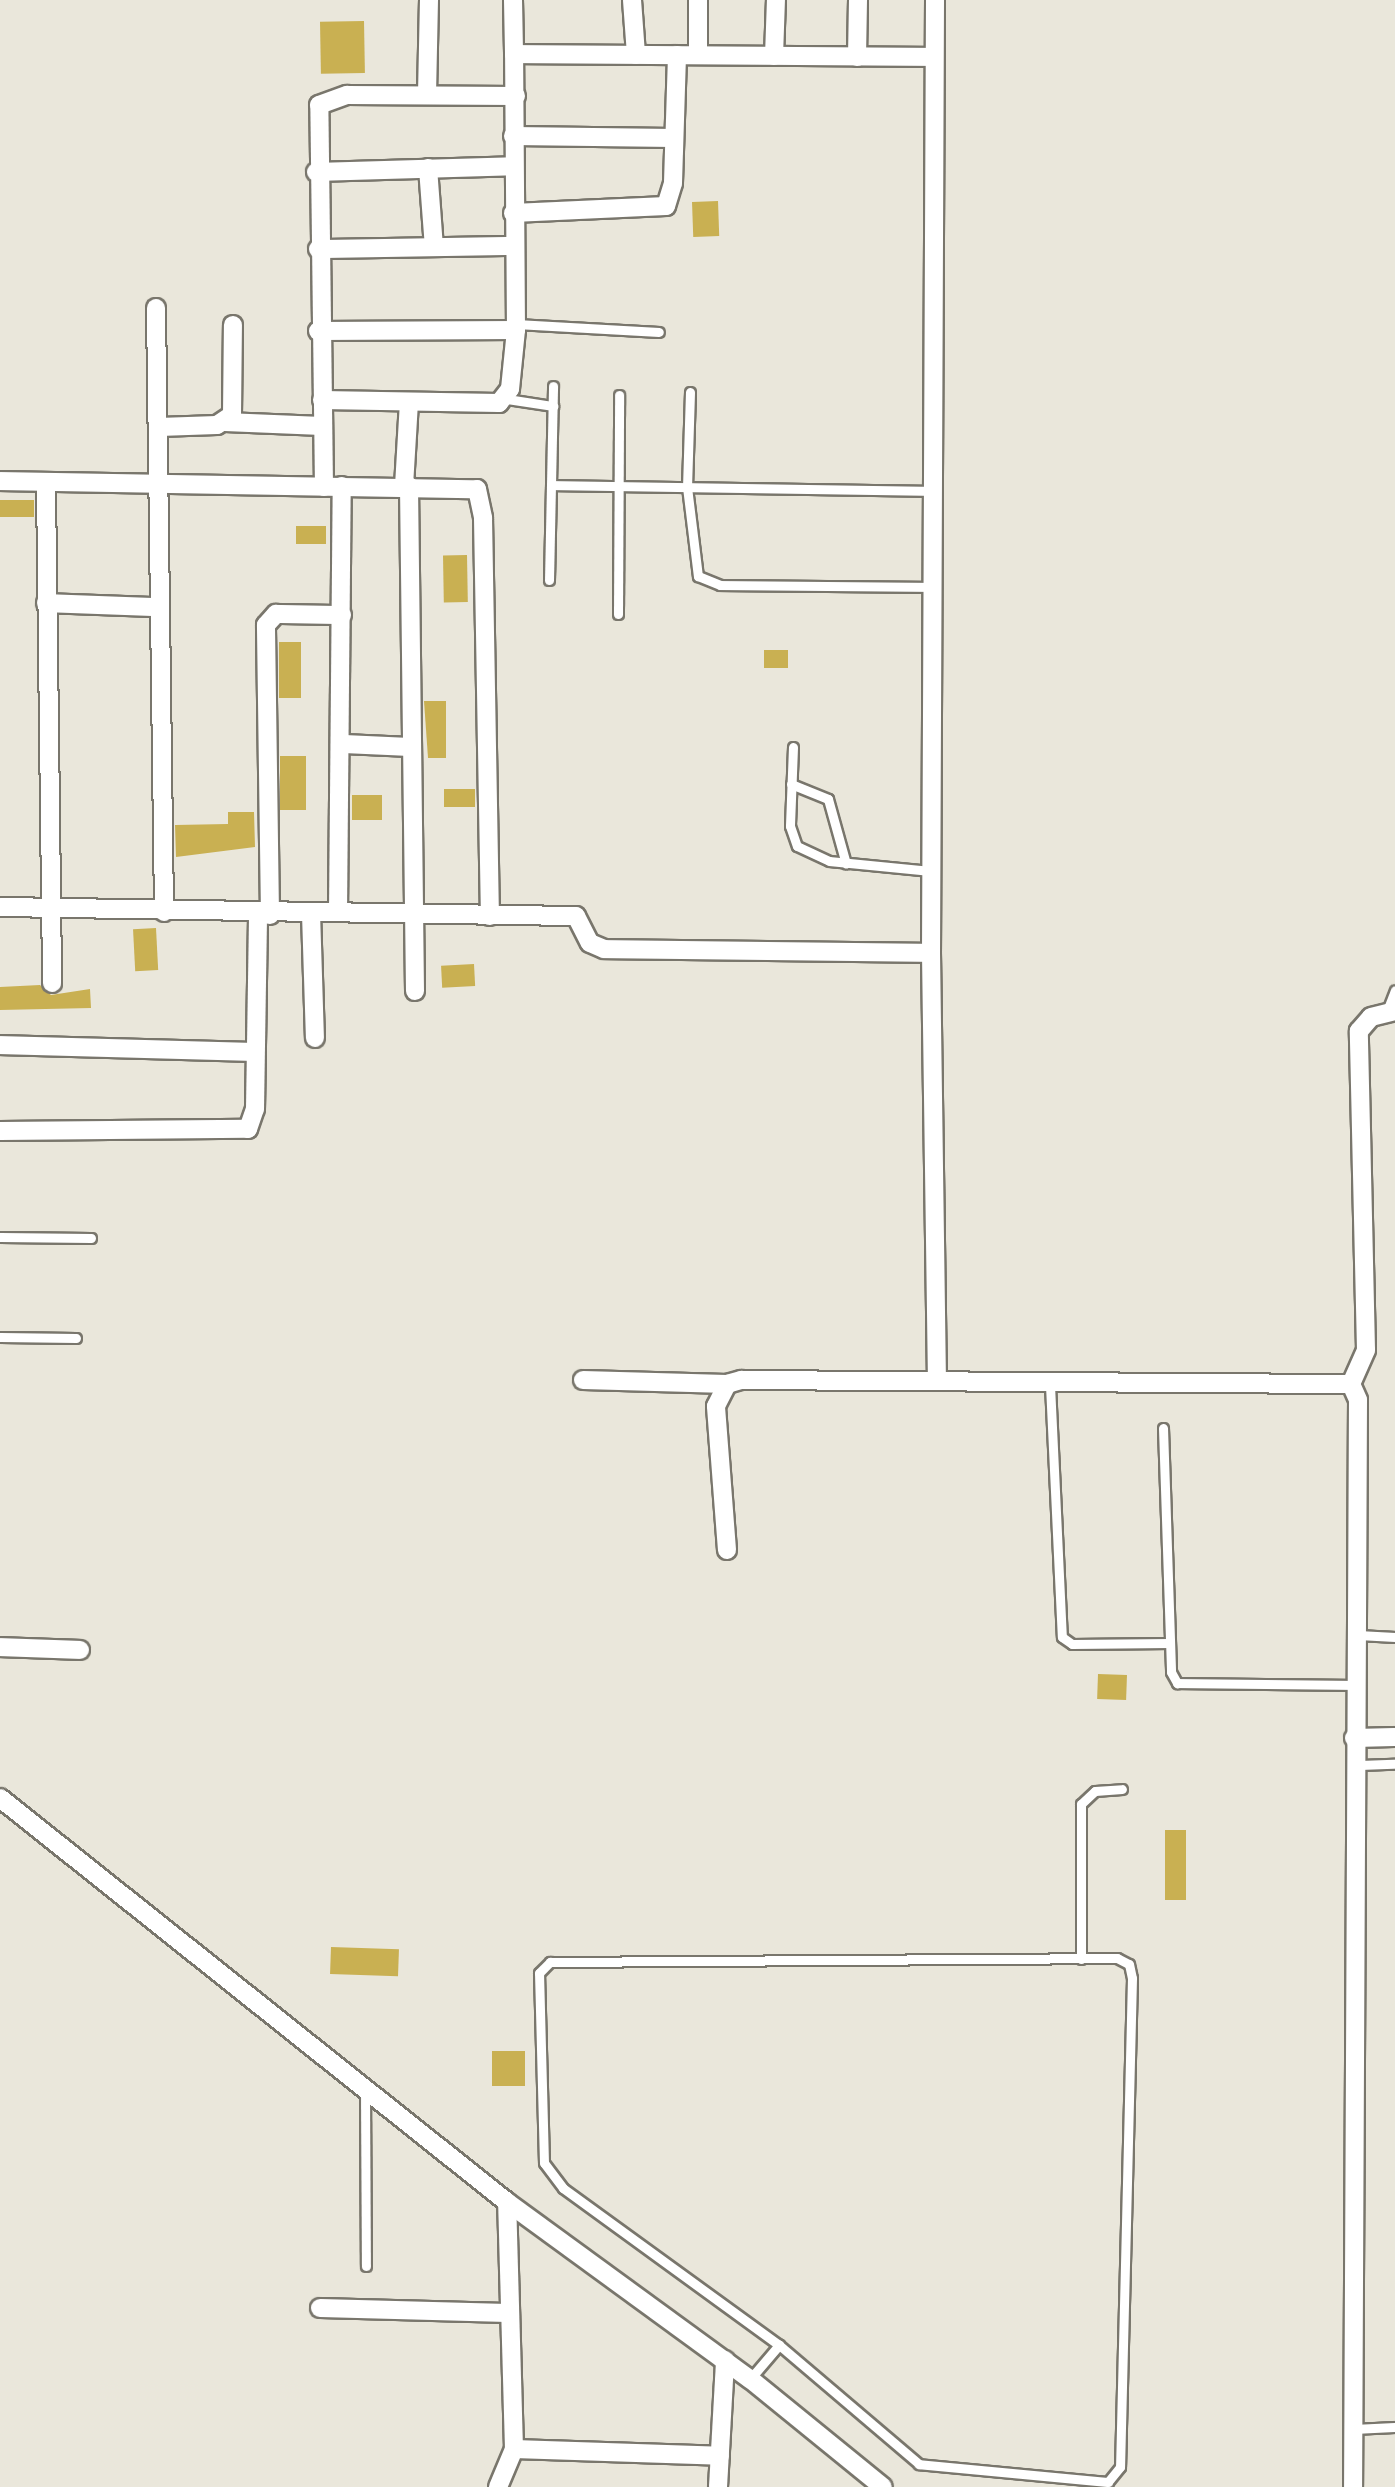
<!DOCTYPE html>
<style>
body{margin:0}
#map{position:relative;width:1395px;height:2487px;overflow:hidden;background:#eae7db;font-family:Raleway,sans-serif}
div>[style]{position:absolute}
.building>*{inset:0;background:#c9b052;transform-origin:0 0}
.roads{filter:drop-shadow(2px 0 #79766c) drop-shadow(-2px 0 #79766c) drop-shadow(0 2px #79766c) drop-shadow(0 -2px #79766c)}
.service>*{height:9px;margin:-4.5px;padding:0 4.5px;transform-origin:4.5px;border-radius:4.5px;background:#fff}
.minor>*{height:18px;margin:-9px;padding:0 9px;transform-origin:9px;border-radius:9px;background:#fff}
span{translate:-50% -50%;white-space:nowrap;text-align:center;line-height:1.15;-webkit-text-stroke:8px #fff;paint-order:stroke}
</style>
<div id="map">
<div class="building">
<i style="left:364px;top:21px;width:52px;height:44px;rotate:89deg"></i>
<i style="left:718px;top:201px;width:35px;height:26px;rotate:88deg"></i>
<i style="left:34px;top:500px;width:17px;height:34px;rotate:90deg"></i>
<i style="left:326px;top:526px;width:18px;height:30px;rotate:90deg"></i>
<i style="left:467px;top:555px;width:47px;height:24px;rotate:89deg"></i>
<i style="left:279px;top:642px;width:22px;height:56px"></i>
<i style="left:764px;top:650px;width:24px;height:18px"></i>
<i style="clip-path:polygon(424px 701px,446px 701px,446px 758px,428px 758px)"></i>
<i style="left:280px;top:756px;width:26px;height:54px"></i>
<i style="left:444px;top:789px;width:31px;height:18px"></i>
<i style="left:382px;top:795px;width:25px;height:30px;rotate:90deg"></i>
<i style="clip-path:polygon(228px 812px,254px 812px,255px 847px,176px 857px,175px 825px,228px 824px)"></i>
<i style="left:156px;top:928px;width:42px;height:23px;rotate:87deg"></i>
<i style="left:474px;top:964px;width:22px;height:33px;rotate:87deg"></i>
<i style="clip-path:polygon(40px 985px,51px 995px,90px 989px,91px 1008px,0 1010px,0 987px)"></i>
<i style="left:1098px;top:1674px;width:29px;height:25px;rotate:2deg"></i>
<i style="left:1165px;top:1830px;width:21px;height:70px"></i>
<i style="left:331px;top:1947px;width:68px;height:27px;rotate:2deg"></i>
<i style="left:492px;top:2051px;width:33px;height:35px"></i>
</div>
<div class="roads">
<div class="service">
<i style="left:516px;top:324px;width:143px;rotate:3.2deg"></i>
<i style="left:690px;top:392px;width:95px;rotate:91.8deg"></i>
<i style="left:687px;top:487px;width:90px;rotate:83deg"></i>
<i style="left:698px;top:576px;width:24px;rotate:22deg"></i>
<i style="left:720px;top:585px;width:214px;rotate:0.5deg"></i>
<i style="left:507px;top:399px;width:47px;rotate:8.7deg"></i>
<i style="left:551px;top:485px;width:383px;rotate:0.9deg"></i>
<i style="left:549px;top:580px;width:194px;rotate:-88.8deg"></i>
<i style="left:618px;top:614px;width:219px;rotate:-89.7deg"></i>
<i style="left:793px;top:747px;width:79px;rotate:92.2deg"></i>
<i style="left:790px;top:826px;width:21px;rotate:71deg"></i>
<i style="left:797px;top:846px;width:35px;rotate:25deg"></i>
<i style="left:829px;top:861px;width:102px;rotate:5.6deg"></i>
<i style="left:791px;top:784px;width:40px;rotate:22deg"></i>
<i style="left:828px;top:799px;width:67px;rotate:74.5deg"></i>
<i style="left:1387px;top:1011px;width:22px;rotate:-69deg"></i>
<i style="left:0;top:1237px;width:91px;rotate:0.6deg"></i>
<i style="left:0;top:1337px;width:76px;rotate:0.8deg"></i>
<i style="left:1050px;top:1385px;width:252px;rotate:87.3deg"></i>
<i style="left:1062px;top:1637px;width:12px;rotate:35deg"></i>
<i style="left:1072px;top:1644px;width:98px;rotate:-0.6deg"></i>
<i style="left:1163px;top:1428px;width:244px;rotate:88.1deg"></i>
<i style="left:1171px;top:1672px;width:13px;rotate:61deg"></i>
<i style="left:1177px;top:1683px;width:177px;rotate:0.6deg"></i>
<i style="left:1358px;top:1635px;width:37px;rotate:3deg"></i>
<i style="left:1358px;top:1765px;width:37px;rotate:-2deg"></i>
<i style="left:1117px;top:1958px;width:13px;rotate:27deg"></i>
<i style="left:1129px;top:1964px;width:14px;rotate:78deg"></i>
<i style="left:1132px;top:1978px;width:489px;rotate:91.4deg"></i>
<i style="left:1120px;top:2467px;width:19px;rotate:129deg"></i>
<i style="left:1108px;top:2482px;width:190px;rotate:-174.6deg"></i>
<i style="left:919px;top:2464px;width:184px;rotate:-139.6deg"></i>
<i style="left:779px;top:2345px;width:267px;rotate:-144deg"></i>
<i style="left:563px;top:2188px;width:31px;rotate:-127deg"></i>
<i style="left:544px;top:2163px;width:190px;rotate:-91.5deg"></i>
<i style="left:539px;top:1973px;width:16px;rotate:-45deg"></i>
<i style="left:550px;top:1962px;width:567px;rotate:-0.4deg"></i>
<i style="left:1081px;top:1959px;width:155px;rotate:-90deg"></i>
<i style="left:1081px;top:1804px;width:19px;rotate:-43deg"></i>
<i style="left:1095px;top:1791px;width:27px;rotate:-4deg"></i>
<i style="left:365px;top:2090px;width:176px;rotate:89.7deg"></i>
<i style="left:750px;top:2379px;width:45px;rotate:-49.5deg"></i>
<i style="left:1353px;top:2429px;width:42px;rotate:-2.7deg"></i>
</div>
<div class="minor">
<i style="left:513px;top:0;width:54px;rotate:88.9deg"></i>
<i style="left:632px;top:0;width:55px;rotate:85.8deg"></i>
<i style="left:698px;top:0;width:55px;rotate:90deg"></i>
<i style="left:935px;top:0;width:953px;rotate:90.24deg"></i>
<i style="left:931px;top:953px;width:427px;rotate:89.2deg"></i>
<i style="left:774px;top:56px;width:56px;rotate:-88deg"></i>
<i style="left:857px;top:57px;width:57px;rotate:-89deg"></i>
<i style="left:427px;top:95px;width:95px;rotate:-88.8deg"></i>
<i style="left:513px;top:136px;width:161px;rotate:0.7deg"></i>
<i style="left:428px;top:168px;width:79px;rotate:85.7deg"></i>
<i style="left:316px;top:172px;width:197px;rotate:-1.7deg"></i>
<i style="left:513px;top:213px;width:153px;rotate:-2.6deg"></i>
<i style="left:666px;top:206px;width:24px;rotate:-73deg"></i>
<i style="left:673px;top:183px;width:128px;rotate:-88.2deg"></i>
<i style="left:318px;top:249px;width:194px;rotate:-0.9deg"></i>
<i style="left:156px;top:308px;width:604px;rotate:89.24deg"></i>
<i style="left:318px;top:331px;width:198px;rotate:-0.3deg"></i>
<i style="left:516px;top:330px;width:276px;rotate:-90.4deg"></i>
<i style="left:514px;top:54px;width:420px;rotate:0.4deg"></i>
<i style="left:322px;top:400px;width:177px;rotate:1deg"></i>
<i style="left:499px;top:403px;width:18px;rotate:-52deg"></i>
<i style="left:510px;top:389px;width:59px;rotate:-84.2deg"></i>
<i style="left:225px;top:422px;width:97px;rotate:2.4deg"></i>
<i style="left:159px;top:427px;width:58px;rotate:-2deg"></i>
<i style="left:217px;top:425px;width:18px;rotate:-34deg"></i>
<i style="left:232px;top:415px;width:90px;rotate:-89.4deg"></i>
<i style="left:0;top:481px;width:477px;rotate:1deg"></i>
<i style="left:477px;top:489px;width:30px;rotate:78deg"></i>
<i style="left:483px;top:518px;width:398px;rotate:89deg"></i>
<i style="left:46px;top:485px;width:498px;rotate:89.3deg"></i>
<i style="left:404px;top:486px;width:83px;rotate:-86.6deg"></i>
<i style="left:409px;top:486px;width:505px;rotate:89.32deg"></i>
<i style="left:324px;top:487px;width:382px;rotate:-90.7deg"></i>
<i style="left:319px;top:105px;width:30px;rotate:-20deg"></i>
<i style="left:347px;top:95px;width:169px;rotate:0.3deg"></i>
<i style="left:46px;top:603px;width:111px;rotate:2.1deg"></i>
<i style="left:342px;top:744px;width:70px;rotate:2.5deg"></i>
<i style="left:0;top:907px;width:576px;rotate:0.9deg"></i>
<i style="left:576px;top:916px;width:30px;rotate:63deg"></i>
<i style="left:590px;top:943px;width:15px;rotate:23deg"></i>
<i style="left:604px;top:949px;width:327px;rotate:0.7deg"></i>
<i style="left:338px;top:912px;width:426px;rotate:-89.5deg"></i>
<i style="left:311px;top:913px;width:125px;rotate:88.2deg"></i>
<i style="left:270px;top:915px;width:290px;rotate:-90.8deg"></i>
<i style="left:266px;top:625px;width:15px;rotate:-48deg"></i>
<i style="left:276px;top:614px;width:66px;rotate:0.9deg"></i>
<i style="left:0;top:1045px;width:255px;rotate:1.6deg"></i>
<i style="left:0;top:1131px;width:248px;rotate:-0.5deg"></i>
<i style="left:248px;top:1129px;width:21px;rotate:-71deg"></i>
<i style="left:255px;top:1109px;width:194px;rotate:-89.1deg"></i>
<i style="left:583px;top:1380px;width:144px;rotate:1.6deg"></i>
<i style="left:1351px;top:1384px;width:37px;rotate:-66deg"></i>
<i style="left:1366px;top:1350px;width:319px;rotate:-91.3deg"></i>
<i style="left:1359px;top:1031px;width:18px;rotate:-49deg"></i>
<i style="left:1371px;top:1017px;width:25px;rotate:-14deg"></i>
<i style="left:727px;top:1550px;width:144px;rotate:-94.4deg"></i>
<i style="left:716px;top:1406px;width:25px;rotate:-63deg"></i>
<i style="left:727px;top:1384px;width:15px;rotate:-16deg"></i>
<i style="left:741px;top:1380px;width:610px;rotate:0.38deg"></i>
<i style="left:1351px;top:1384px;width:17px;rotate:66deg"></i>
<i style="left:1358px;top:1400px;width:1087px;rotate:90.26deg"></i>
<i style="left:0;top:1647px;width:80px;rotate:2.1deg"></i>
<i style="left:1354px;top:1738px;width:41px;rotate:-1.4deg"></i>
<i style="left:0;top:1798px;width:648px;rotate:38.55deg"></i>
<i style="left:507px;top:2202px;width:301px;rotate:36.1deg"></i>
<i style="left:750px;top:2379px;width:171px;rotate:39.1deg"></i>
<i style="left:320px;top:2308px;width:188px;rotate:1.5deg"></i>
<i style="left:514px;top:2449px;width:206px;rotate:1.9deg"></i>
<i style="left:498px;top:2487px;width:41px;rotate:-67.2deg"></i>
<i style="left:514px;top:2449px;width:247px;rotate:-91.6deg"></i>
<i style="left:718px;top:2487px;width:127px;rotate:-86.8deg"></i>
</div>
</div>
</div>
